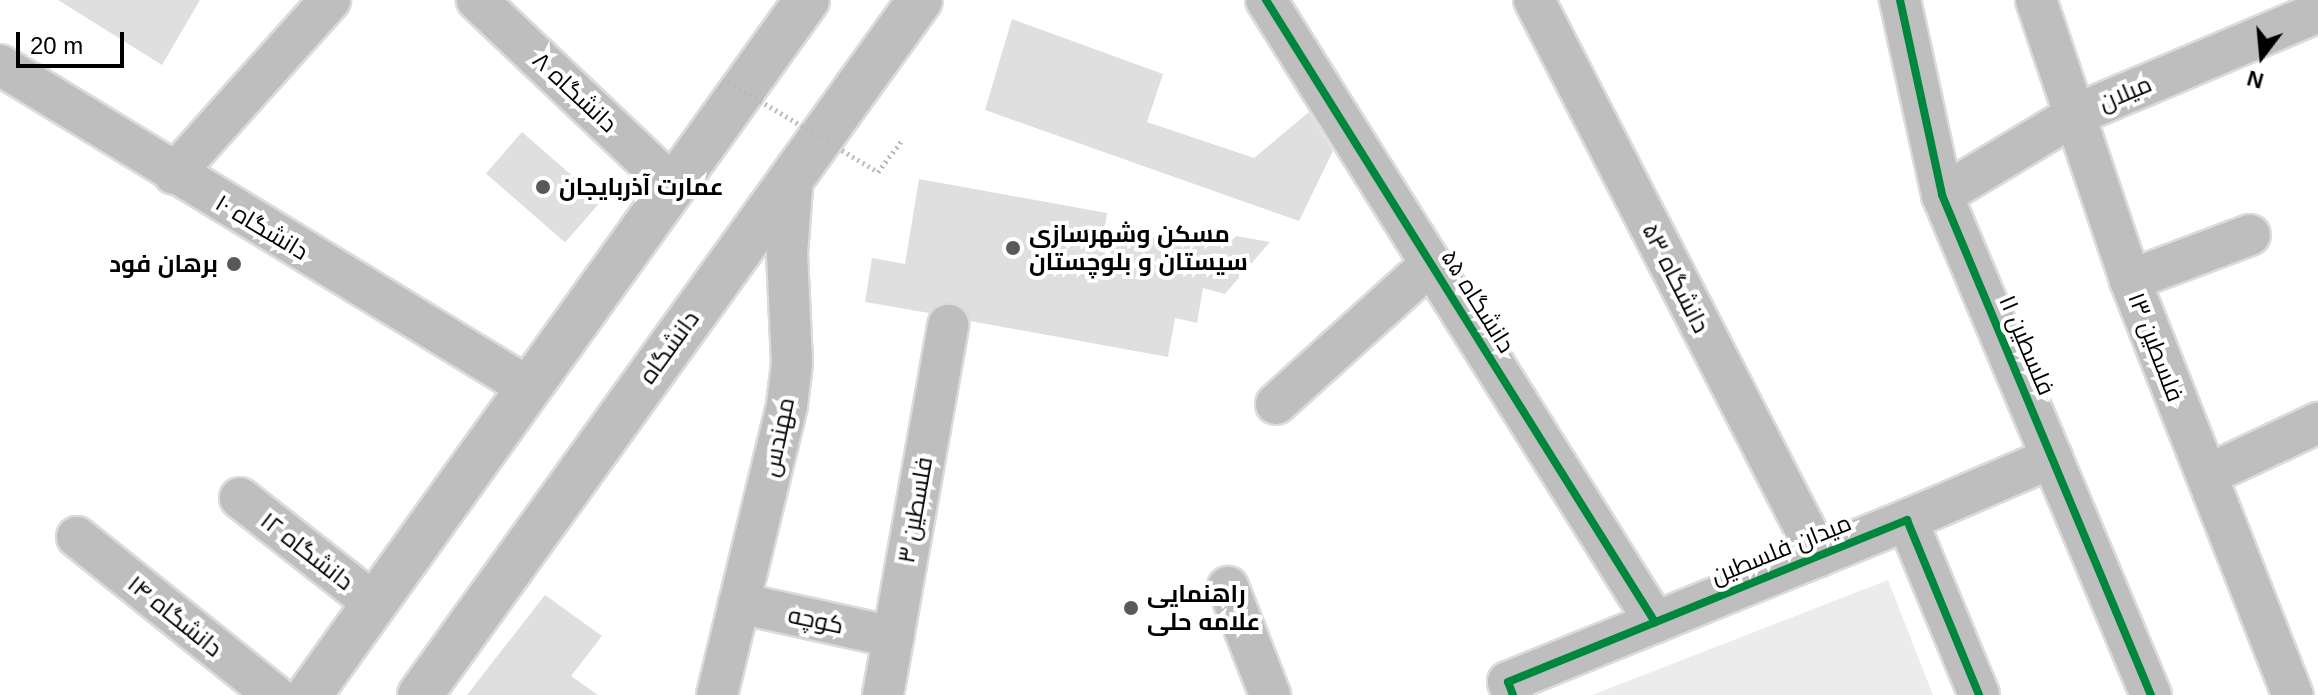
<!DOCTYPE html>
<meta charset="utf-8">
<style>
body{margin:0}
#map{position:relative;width:2318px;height:695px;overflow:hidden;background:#fff;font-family:Arial,Cairo,sans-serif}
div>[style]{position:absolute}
.green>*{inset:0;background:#ececec}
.building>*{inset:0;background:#dfdfdf;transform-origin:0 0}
.path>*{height:5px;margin-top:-2.5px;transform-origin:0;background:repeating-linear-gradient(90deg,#b9b9b9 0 2px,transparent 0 6px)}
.roads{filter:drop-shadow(2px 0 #dbdbdb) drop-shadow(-2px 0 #dbdbdb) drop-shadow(0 2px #dbdbdb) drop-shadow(0 -2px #dbdbdb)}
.minor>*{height:40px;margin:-20px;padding:0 20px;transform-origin:20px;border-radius:20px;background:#bebebe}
.major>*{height:44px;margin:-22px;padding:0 22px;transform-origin:22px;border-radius:22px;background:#bebebe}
.path-bridge>*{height:5px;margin-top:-2.5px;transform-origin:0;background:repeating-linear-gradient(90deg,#b9b9b9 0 2px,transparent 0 6px)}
.cycleway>*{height:8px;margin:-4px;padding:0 4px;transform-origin:4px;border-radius:4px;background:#00873e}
.dots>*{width:22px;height:22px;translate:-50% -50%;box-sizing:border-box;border:4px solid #fff;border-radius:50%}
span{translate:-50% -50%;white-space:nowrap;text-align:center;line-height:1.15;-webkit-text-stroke:8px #fff;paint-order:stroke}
.street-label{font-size:24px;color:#000}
.poi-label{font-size:24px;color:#000;font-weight:700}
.left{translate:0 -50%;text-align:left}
.right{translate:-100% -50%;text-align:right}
.north{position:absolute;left:2222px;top:16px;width:80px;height:80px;-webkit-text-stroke:6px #fff;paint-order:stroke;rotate:196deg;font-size:22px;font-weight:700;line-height:32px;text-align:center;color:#000}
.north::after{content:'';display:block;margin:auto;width:28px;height:36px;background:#000;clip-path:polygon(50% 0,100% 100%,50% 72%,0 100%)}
.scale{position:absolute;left:16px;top:32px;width:108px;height:36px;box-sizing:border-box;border:4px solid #000;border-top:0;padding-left:10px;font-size:24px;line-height:28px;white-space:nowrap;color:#000;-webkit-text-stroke:6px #fff;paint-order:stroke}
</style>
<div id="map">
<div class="green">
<i style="clip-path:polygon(1888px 580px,1933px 695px,1592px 695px)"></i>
</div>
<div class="building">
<i style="clip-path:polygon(58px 0,200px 0,162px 65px)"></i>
<i style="clip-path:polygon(1012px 19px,1163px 74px,1147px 122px,1254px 158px,1309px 112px,1333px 151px,1299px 221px,985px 110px)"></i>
<i style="left:522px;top:132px;width:105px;height:55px;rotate:41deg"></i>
<i style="clip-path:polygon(919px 179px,1107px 213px,1105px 228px,1192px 245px,1197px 229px,1270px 242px,1225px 294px,1203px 288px,1197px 323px,1175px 318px,1168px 357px,970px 321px,953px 303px,939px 304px,929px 313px,865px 302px,872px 258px,905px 264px)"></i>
<i style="clip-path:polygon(545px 595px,602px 636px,571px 676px,598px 695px,467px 695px)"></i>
</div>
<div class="path">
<i style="left:878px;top:172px;width:40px;rotate:-53deg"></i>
</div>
<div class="roads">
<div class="minor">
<i style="left:477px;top:0;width:269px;rotate:43.5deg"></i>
<i style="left:1266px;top:0;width:734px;rotate:57.98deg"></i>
<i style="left:1534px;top:0;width:625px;rotate:62.86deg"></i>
<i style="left:1900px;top:0;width:199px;rotate:77.8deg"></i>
<i style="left:1942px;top:195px;width:542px;rotate:67.32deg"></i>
<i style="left:2036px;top:0;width:295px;rotate:71.4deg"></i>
<i style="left:2130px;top:280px;width:446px;rotate:68.6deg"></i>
<i style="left:0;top:65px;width:616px;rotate:31.39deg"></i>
<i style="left:174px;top:174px;width:234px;rotate:-48.1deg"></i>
<i style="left:1942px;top:195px;width:157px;rotate:-31deg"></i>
<i style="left:2077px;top:114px;width:262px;rotate:-22.9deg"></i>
<i style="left:2130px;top:280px;width:128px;rotate:-20.6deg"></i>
<i style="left:1276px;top:404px;width:209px;rotate:-42.1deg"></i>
<i style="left:2207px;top:475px;width:123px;rotate:-25.1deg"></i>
<i style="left:240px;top:498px;width:170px;rotate:38.1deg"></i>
<i style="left:1907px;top:520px;width:158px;rotate:-23.2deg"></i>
<i style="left:77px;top:537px;width:253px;rotate:38.7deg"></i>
<i style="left:1228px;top:587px;width:116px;rotate:68.7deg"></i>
<i style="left:739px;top:603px;width:158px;rotate:12.4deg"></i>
<i style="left:717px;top:695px;width:298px;rotate:-76.4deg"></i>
<i style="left:787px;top:405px;width:42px;rotate:-83.2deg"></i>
<i style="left:792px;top:363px;width:109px;rotate:-92.6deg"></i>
<i style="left:787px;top:254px;width:80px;rotate:-85.7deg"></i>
<i style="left:883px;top:695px;width:376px;rotate:-80deg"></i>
<i style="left:1513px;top:695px;width:14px;rotate:-111deg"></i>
<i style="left:1508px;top:682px;width:431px;rotate:-22.1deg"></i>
<i style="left:1907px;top:520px;width:189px;rotate:67.6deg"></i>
</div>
<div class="major">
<i style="left:309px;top:695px;width:855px;rotate:-54.38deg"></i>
<i style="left:420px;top:695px;width:856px;rotate:-54.27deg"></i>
</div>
</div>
<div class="path-bridge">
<i style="left:729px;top:82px;width:174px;rotate:31.1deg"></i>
</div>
<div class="cycleway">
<i style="left:1266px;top:0;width:734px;rotate:57.98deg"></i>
<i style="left:1900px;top:0;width:199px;rotate:77.8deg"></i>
<i style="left:1942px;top:195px;width:542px;rotate:67.32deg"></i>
<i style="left:1513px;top:695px;width:14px;rotate:-111deg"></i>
<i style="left:1508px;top:682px;width:431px;rotate:-22.1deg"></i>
<i style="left:1907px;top:520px;width:189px;rotate:67.6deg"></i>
</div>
<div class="dots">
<i style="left:543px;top:187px;background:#595959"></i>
<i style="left:1013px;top:248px;background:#595959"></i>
<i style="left:234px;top:264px;background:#595959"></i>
<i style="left:1131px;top:608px;background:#595959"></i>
</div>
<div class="street-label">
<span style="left:575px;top:92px;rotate:43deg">دانشگاه ۸</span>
<span style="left:2125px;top:93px;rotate:-23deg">میلان</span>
<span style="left:262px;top:227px;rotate:31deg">دانشگاه ۱۰</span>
<span style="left:1676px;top:278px;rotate:63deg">دانشگاه ۵۳</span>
<span style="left:1478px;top:301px;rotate:58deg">دانشگاه ۵۵</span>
<span style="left:2027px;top:345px;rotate:67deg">فلسطین ۱۱</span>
<span style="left:669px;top:347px;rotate:-54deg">دانشگاه</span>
<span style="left:2156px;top:347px;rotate:69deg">فلسطین ۱۳</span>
<span style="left:778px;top:437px;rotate:-78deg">مهندس</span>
<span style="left:915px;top:510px;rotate:-80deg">فلسطین ۳</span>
<span style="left:1781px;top:549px;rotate:-22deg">میدان فلسطین</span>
<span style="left:307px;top:551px;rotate:38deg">دانشگاه ۱۲</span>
<span style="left:175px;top:616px;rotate:39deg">دانشگاه ۱۴</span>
<span style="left:816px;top:620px;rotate:12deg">کوچه</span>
</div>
<div class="poi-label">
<span class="left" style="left:559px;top:187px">عمارت آذربایجان</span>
<span class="left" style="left:1029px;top:248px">مسکن وشهرسازی<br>سیستان و بلوچستان</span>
<span class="right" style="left:218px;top:264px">برهان فود</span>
<span class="left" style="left:1147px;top:608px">راهنمایی<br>علامه حلی</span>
</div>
<div class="north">N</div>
<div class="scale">20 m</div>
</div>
